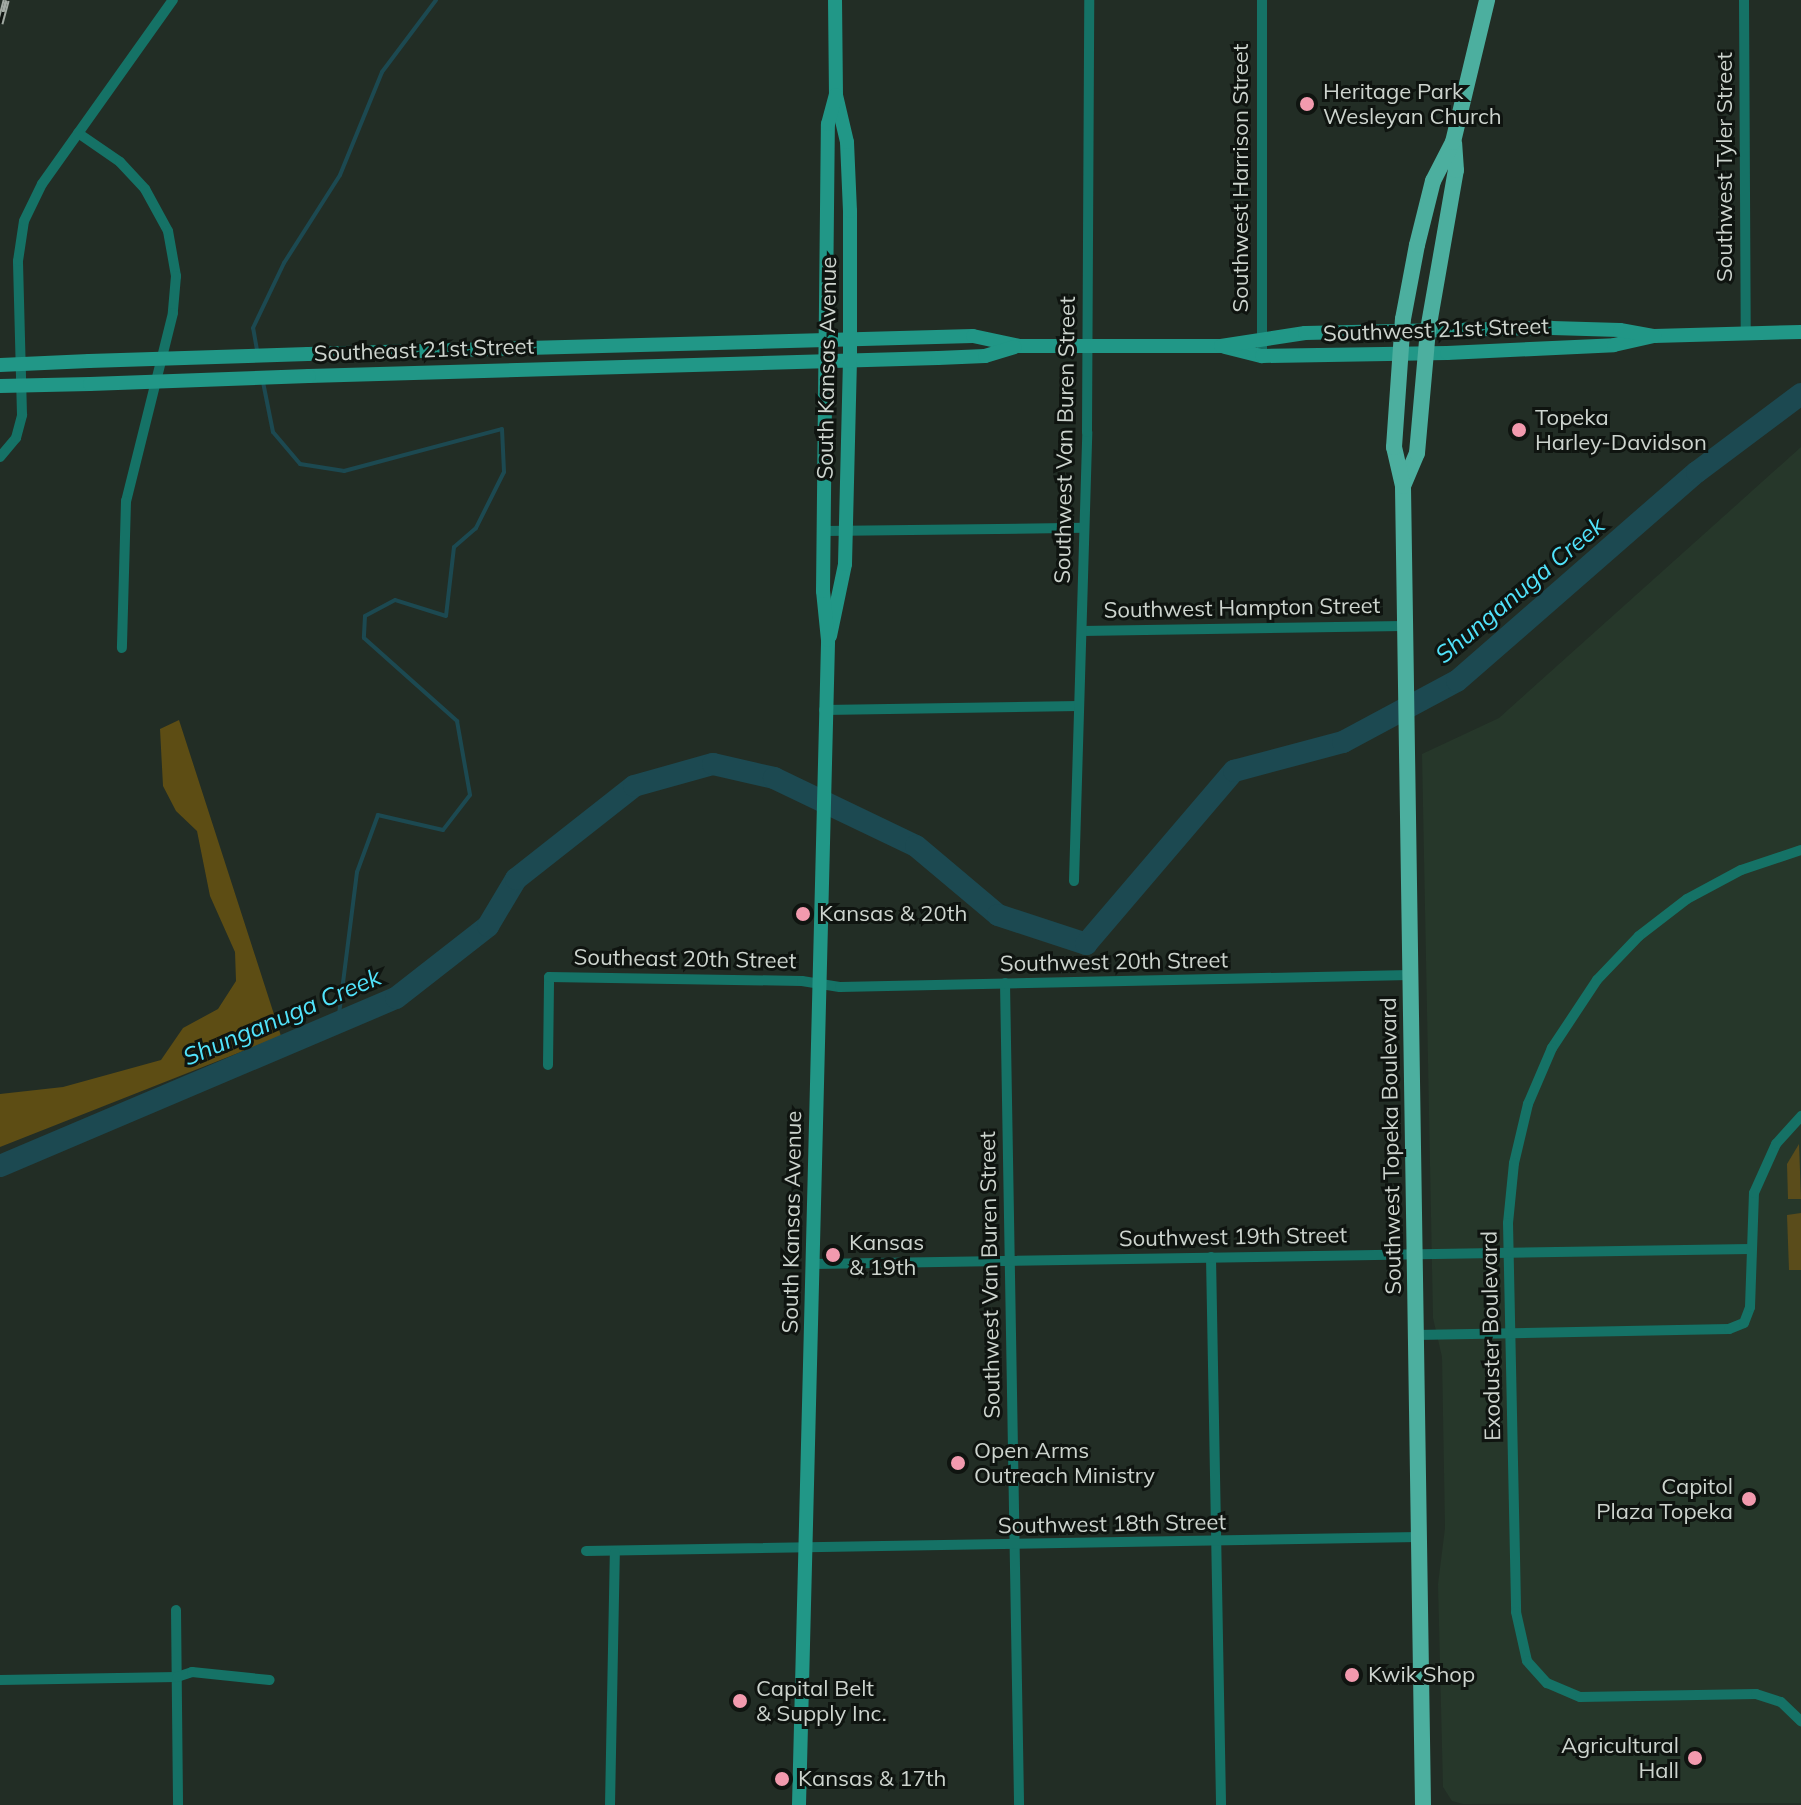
<!DOCTYPE html>
<style>
body{margin:0}
#map{position:relative;width:1801px;height:1805px;overflow:hidden;background:#222d25;font-family:Mulish,sans-serif}
div>[style]{position:absolute}
.built>*{inset:0;background:#26372a}
.green>*{inset:0;background:#5a4c1b}
.forest>*{inset:0;background:#5d4d14}
.stream>*{height:4px;margin:-2px;padding:0 2px;transform-origin:2px;border-radius:2px;background:#1c4951}
.river>*{height:22px;margin:-11px;padding:0 11px;transform-origin:11px;border-radius:11px;background:#1c4951}
.minor>*{height:10px;margin:-5px;padding:0 5px;transform-origin:5px;border-radius:5px;background:#157266}
.secondary>*{height:14px;margin:-7px;padding:0 7px;transform-origin:7px;border-radius:7px;background:#219787}
.primary>*{height:16px;margin:-8px;padding:0 8px;transform-origin:8px;border-radius:8px;background:#4caf9f}
.rail>*{height:7px;margin-top:-3.5px;transform-origin:0;background:repeating-linear-gradient(90deg,#0f1410 0 12px,#a2aaa3 0 24px);box-sizing:border-box;border-block:2px solid #a2aaa3}
.secondary-bridge>*{height:14px;margin:-7px;padding:0 7px;transform-origin:7px;border-radius:7px;background:#219787}
.dots>*{width:22px;height:22px;translate:-50% -50%;box-sizing:border-box;border:4px solid #0f1410;border-radius:50%}
span{translate:-50% -50%;white-space:nowrap;text-align:center;line-height:1.15;-webkit-text-stroke:6px #0f1410;paint-order:stroke}
.poi-label{font-size:22px;color:#cdd4ce}
.left{translate:0 -50%;text-align:left}
.right{translate:-100% -50%;text-align:right}
.street-label{font-size:22px;color:#cdd4ce}
.water-label{font-size:24px;color:#51e3fb;font-style:italic}
</style>
<div id="map">
<div class="built">
<i style="clip-path:polygon(1801px 447px,1801px 1803px,1463px 1804px,1452px 1801px,1443px 1787px,1438px 1584px,1445px 1528px,1442px 1357px,1433px 1318px,1422px 754px,1499px 718px)"></i>
</div>
<div class="green">
<i style="clip-path:polygon(1799px 1144px,1801px 1199px,1788px 1199px,1787px 1164px)"></i>
<i style="clip-path:polygon(1801px 1213px,1801px 1270px,1789px 1270px,1787px 1215px)"></i>
</div>
<div class="forest">
<i style="clip-path:polygon(179px 720px,281px 1036px,0 1147px,0 1094px,63px 1087px,161px 1060px,183px 1028px,218px 1009px,236px 981px,235px 952px,210px 896px,197px 831px,176px 811px,163px 786px,160px 729px)"></i>
</div>
<div class="stream">
<i style="left:257px;top:350px;width:22px;rotate:-100deg"></i>
<i style="left:253px;top:328px;width:72px;rotate:-64.5deg"></i>
<i style="left:284px;top:263px;width:104px;rotate:-57.5deg"></i>
<i style="left:340px;top:175px;width:111px;rotate:-67.8deg"></i>
<i style="left:382px;top:72px;width:90px;rotate:-53.1deg"></i>
<i style="left:263px;top:382px;width:51px;rotate:78.7deg"></i>
<i style="left:273px;top:432px;width:42px;rotate:49.8deg"></i>
<i style="left:300px;top:464px;width:45px;rotate:9deg"></i>
<i style="left:344px;top:471px;width:163px;rotate:-14.9deg"></i>
<i style="left:502px;top:429px;width:43px;rotate:87.3deg"></i>
<i style="left:504px;top:472px;width:63px;rotate:116.6deg"></i>
<i style="left:476px;top:528px;width:29px;rotate:139deg"></i>
<i style="left:454px;top:547px;width:69px;rotate:96.6deg"></i>
<i style="left:446px;top:616px;width:53px;rotate:-162.6deg"></i>
<i style="left:395px;top:600px;width:34px;rotate:152deg"></i>
<i style="left:365px;top:616px;width:22px;rotate:93deg"></i>
<i style="left:364px;top:638px;width:125px;rotate:41.7deg"></i>
<i style="left:457px;top:721px;width:75px;rotate:80deg"></i>
<i style="left:470px;top:795px;width:44px;rotate:127.6deg"></i>
<i style="left:443px;top:830px;width:67px;rotate:-167deg"></i>
<i style="left:378px;top:815px;width:61px;rotate:110.2deg"></i>
<i style="left:357px;top:872px;width:151px;rotate:97.2deg"></i>
</div>
<div class="river">
<i style="left:0;top:1166px;width:430px;rotate:-23deg"></i>
<i style="left:396px;top:998px;width:117px;rotate:-38deg"></i>
<i style="left:488px;top:926px;width:55px;rotate:-59.2deg"></i>
<i style="left:516px;top:879px;width:150px;rotate:-38.2deg"></i>
<i style="left:634px;top:786px;width:82px;rotate:-15.6deg"></i>
<i style="left:713px;top:764px;width:63px;rotate:12.9deg"></i>
<i style="left:774px;top:778px;width:157px;rotate:25.6deg"></i>
<i style="left:916px;top:846px;width:107px;rotate:40.1deg"></i>
<i style="left:998px;top:915px;width:93px;rotate:18.2deg"></i>
<i style="left:1086px;top:944px;width:228px;rotate:-49.5deg"></i>
<i style="left:1234px;top:771px;width:113px;rotate:-14.9deg"></i>
<i style="left:1343px;top:742px;width:129px;rotate:-28.2deg"></i>
<i style="left:1457px;top:681px;width:318px;rotate:-41.1deg"></i>
<i style="left:1697px;top:472px;width:130px;rotate:-36.9deg"></i>
</div>
<div class="minor">
<i style="left:1262px;top:0;width:356px;rotate:90deg"></i>
<i style="left:1744px;top:0;width:334px;rotate:89.7deg"></i>
<i style="left:78px;top:133px;width:51px;rotate:34.6deg"></i>
<i style="left:120px;top:162px;width:37px;rotate:47deg"></i>
<i style="left:145px;top:189px;width:48px;rotate:61.3deg"></i>
<i style="left:168px;top:231px;width:46px;rotate:79.9deg"></i>
<i style="left:176px;top:276px;width:37px;rotate:95deg"></i>
<i style="left:173px;top:313px;width:194px;rotate:104deg"></i>
<i style="left:126px;top:501px;width:147px;rotate:91.6deg"></i>
<i style="left:0;top:457px;width:25px;rotate:-50deg"></i>
<i style="left:16px;top:438px;width:24px;rotate:-75deg"></i>
<i style="left:22px;top:415px;width:154px;rotate:-91.5deg"></i>
<i style="left:18px;top:261px;width:40px;rotate:-81.5deg"></i>
<i style="left:24px;top:221px;width:41px;rotate:-64.1deg"></i>
<i style="left:42px;top:184px;width:226px;rotate:-54.6deg"></i>
<i style="left:825px;top:531px;width:259px;rotate:-0.7deg"></i>
<i style="left:1082px;top:631px;width:321px;rotate:-0.9deg"></i>
<i style="left:824px;top:710px;width:255px;rotate:-0.9deg"></i>
<i style="left:1801px;top:850px;width:63px;rotate:161.6deg"></i>
<i style="left:1741px;top:870px;width:61px;rotate:151.8deg"></i>
<i style="left:1687px;top:899px;width:61px;rotate:142.4deg"></i>
<i style="left:1639px;top:936px;width:61px;rotate:133.7deg"></i>
<i style="left:1597px;top:980px;width:82px;rotate:123.5deg"></i>
<i style="left:1552px;top:1048px;width:61px;rotate:113.2deg"></i>
<i style="left:1528px;top:1104px;width:61px;rotate:103.3deg"></i>
<i style="left:1514px;top:1163px;width:60px;rotate:95.7deg"></i>
<i style="left:1508px;top:1223px;width:389px;rotate:88.8deg"></i>
<i style="left:1516px;top:1612px;width:50px;rotate:77.3deg"></i>
<i style="left:1527px;top:1661px;width:30px;rotate:48deg"></i>
<i style="left:1547px;top:1683px;width:36px;rotate:23deg"></i>
<i style="left:1580px;top:1697px;width:176px;rotate:-1deg"></i>
<i style="left:1756px;top:1694px;width:26px;rotate:18deg"></i>
<i style="left:1781px;top:1702px;width:28px;rotate:44deg"></i>
<i style="left:1074px;top:881px;width:449px;rotate:-88.3deg"></i>
<i style="left:1087px;top:432px;width:432px;rotate:-89.7deg"></i>
<i style="left:1005px;top:983px;width:822px;rotate:89.02deg"></i>
<i style="left:548px;top:1065px;width:88px;rotate:-89.3deg"></i>
<i style="left:549px;top:977px;width:253px;rotate:0.9deg"></i>
<i style="left:802px;top:981px;width:38px;rotate:9deg"></i>
<i style="left:840px;top:987px;width:570px;rotate:-1.21deg"></i>
<i style="left:1211px;top:1257px;width:548px;rotate:88.95deg"></i>
<i style="left:814px;top:1264px;width:936px;rotate:-0.92deg"></i>
<i style="left:1416px;top:1335px;width:313px;rotate:-1.1deg"></i>
<i style="left:1729px;top:1329px;width:16px;rotate:-22deg"></i>
<i style="left:1744px;top:1323px;width:17px;rotate:-69deg"></i>
<i style="left:1750px;top:1307px;width:114px;rotate:-88deg"></i>
<i style="left:1754px;top:1193px;width:54px;rotate:-65.8deg"></i>
<i style="left:1776px;top:1144px;width:38px;rotate:-48deg"></i>
<i style="left:586px;top:1551px;width:833px;rotate:-0.96deg"></i>
<i style="left:176px;top:1610px;width:195px;rotate:89.4deg"></i>
<i style="left:0;top:1680px;width:177px;rotate:-1deg"></i>
<i style="left:177px;top:1677px;width:16px;rotate:-18deg"></i>
<i style="left:192px;top:1672px;width:78px;rotate:5.9deg"></i>
<i style="left:610px;top:1805px;width:252px;rotate:-88.9deg"></i>
</div>
<div class="secondary">
<i style="left:1225px;top:347px;width:38px;rotate:14deg"></i>
<i style="left:1262px;top:356px;width:185px;rotate:-0.9deg"></i>
<i style="left:1447px;top:353px;width:167px;rotate:-2.7deg"></i>
<i style="left:1614px;top:345px;width:41px;rotate:-12.7deg"></i>
<i style="left:1654px;top:336px;width:147px;rotate:-1.6deg"></i>
<i style="left:308px;top:354px;width:665px;rotate:-1.55deg"></i>
<i style="left:973px;top:336px;width:48px;rotate:12deg"></i>
<i style="left:1020px;top:346px;width:201px"></i>
<i style="left:1221px;top:346px;width:85px;rotate:-8.8deg"></i>
<i style="left:1305px;top:333px;width:247px;rotate:-1.2deg"></i>
<i style="left:1552px;top:328px;width:68px;rotate:1.7deg"></i>
<i style="left:1620px;top:330px;width:35px;rotate:10deg"></i>
<i style="left:0;top:365px;width:89px;rotate:-2.6deg"></i>
<i style="left:309px;top:376px;width:629px;rotate:-1.64deg"></i>
<i style="left:938px;top:358px;width:47px;rotate:-2.4deg"></i>
<i style="left:985px;top:356px;width:31px;rotate:-17deg"></i>
<i style="left:0;top:386px;width:90px;rotate:-1.3deg"></i>
<i style="left:830px;top:636px;width:74px;rotate:-78.2deg"></i>
<i style="left:845px;top:564px;width:203px;rotate:-88.6deg"></i>
<i style="left:850px;top:361px;width:150px;rotate:-90deg"></i>
<i style="left:850px;top:211px;width:69px;rotate:-92.5deg"></i>
<i style="left:847px;top:142px;width:48px;rotate:-103.2deg"></i>
<i style="left:836px;top:95px;width:95px;rotate:-90.6deg"></i>
<i style="left:799px;top:1805px;width:1165px;rotate:-88.57deg"></i>
<i style="left:828px;top:640px;width:49px;rotate:-95.8deg"></i>
<i style="left:823px;top:591px;width:467px;rotate:-89.4deg"></i>
<i style="left:828px;top:124px;width:30px;rotate:-75deg"></i>
</div>
<div class="primary">
<i style="left:1403px;top:486px;width:36px;rotate:-67deg"></i>
<i style="left:1417px;top:453px;width:123px;rotate:-84.9deg"></i>
<i style="left:1428px;top:330px;width:162px;rotate:-80.1deg"></i>
<i style="left:1456px;top:170px;width:27px;rotate:-94deg"></i>
<i style="left:1423px;top:1805px;width:1319px;rotate:-90.87deg"></i>
<i style="left:1403px;top:486px;width:40px;rotate:-103deg"></i>
<i style="left:1394px;top:447px;width:128px;rotate:-86deg"></i>
<i style="left:1403px;top:319px;width:75px;rotate:-79.3deg"></i>
<i style="left:1417px;top:245px;width:66px;rotate:-76deg"></i>
<i style="left:1433px;top:181px;width:44px;rotate:-62.9deg"></i>
<i style="left:1453px;top:142px;width:146px;rotate:-76.5deg"></i>
</div>
<div class="rail">
<i style="left:0;top:23px;width:24px;rotate:-75deg"></i>
</div>
<div class="secondary-bridge">
<i style="left:89px;top:361px;width:219px;rotate:-1.8deg"></i>
<i style="left:90px;top:384px;width:219px;rotate:-2.1deg"></i>
</div>
<div class="dots">
<i style="left:1307px;top:104px;background:#f29aae"></i>
<i style="left:1519px;top:430px;background:#f29aae"></i>
<i style="left:803px;top:914px;background:#f29aae"></i>
<i style="left:833px;top:1255px;background:#f29aae"></i>
<i style="left:958px;top:1463px;background:#f29aae"></i>
<i style="left:1749px;top:1499px;background:#f29aae"></i>
<i style="left:1352px;top:1675px;background:#f29aae"></i>
<i style="left:740px;top:1701px;background:#f29aae"></i>
<i style="left:1695px;top:1758px;background:#f29aae"></i>
<i style="left:782px;top:1779px;background:#f29aae"></i>
</div>
<div class="poi-label">
<span class="left" style="left:1323px;top:104px">Heritage Park<br>Wesleyan Church</span>
<span class="left" style="left:1535px;top:430px">Topeka<br>Harley-Davidson</span>
<span class="left" style="left:819px;top:914px">Kansas &amp; 20th</span>
<span class="left" style="left:849px;top:1255px">Kansas<br>&amp; 19th</span>
<span class="left" style="left:974px;top:1463px">Open Arms<br>Outreach Ministry</span>
<span class="right" style="left:1733px;top:1499px">Capitol<br>Plaza Topeka</span>
<span class="left" style="left:1368px;top:1675px">Kwik Shop</span>
<span class="left" style="left:756px;top:1701px">Capital Belt<br>&amp; Supply Inc.</span>
<span class="right" style="left:1679px;top:1758px">Agricultural<br>Hall</span>
<span class="left" style="left:798px;top:1779px">Kansas &amp; 17th</span>
</div>
<div class="street-label">
<span style="left:1725px;top:167px;rotate:-90deg">Southwest Tyler Street</span>
<span style="left:1241px;top:178px;rotate:-90deg">Southwest Harrison Street</span>
<span style="left:1436px;top:330px;rotate:-2deg">Southwest 21st Street</span>
<span style="left:424px;top:350px;rotate:-2deg">Southeast 21st Street</span>
<span style="left:827px;top:368px;rotate:-89deg">South Kansas Avenue</span>
<span style="left:1065px;top:440px;rotate:-89deg">Southwest Van Buren Street</span>
<span style="left:1242px;top:608px;rotate:-1deg">Southwest Hampton Street</span>
<span style="left:685px;top:959px;rotate:1deg">Southeast 20th Street</span>
<span style="left:1114px;top:962px;rotate:-1deg">Southwest 20th Street</span>
<span style="left:1391px;top:1146px;rotate:-91deg">Southwest Topeka Boulevard</span>
<span style="left:792px;top:1222px;rotate:-89deg">South Kansas Avenue</span>
<span style="left:1233px;top:1237px;rotate:-1deg">Southwest 19th Street</span>
<span style="left:990px;top:1275px;rotate:-91deg">Southwest Van Buren Street</span>
<span style="left:1491px;top:1336px;rotate:-91deg">Exoduster Boulevard</span>
<span style="left:1112px;top:1524px;rotate:-1deg">Southwest 18th Street</span>
</div>
<div class="water-label">
<span style="left:1520px;top:590px;rotate:-40deg">Shunganuga Creek</span>
<span style="left:282px;top:1017px;rotate:-23deg">Shunganuga Creek</span>
</div>
</div>
